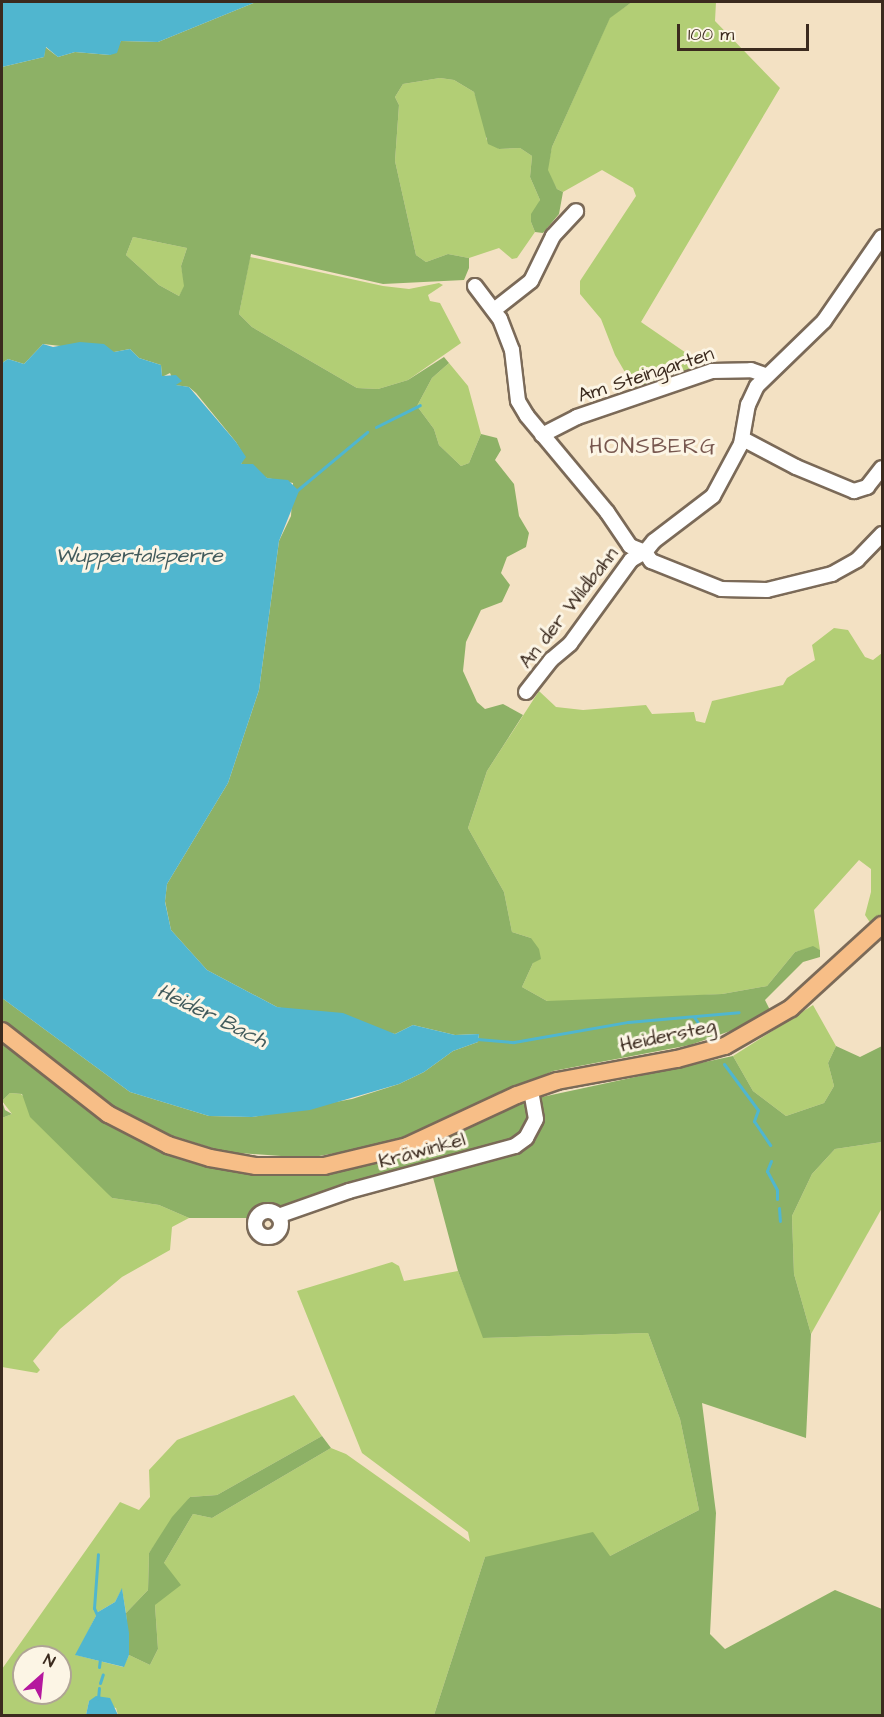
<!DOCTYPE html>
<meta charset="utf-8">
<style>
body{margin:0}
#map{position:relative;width:884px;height:1717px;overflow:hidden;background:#f3e1c3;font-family:"Architects Daughter",sans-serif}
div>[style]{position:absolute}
.green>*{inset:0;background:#b2ce75}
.forest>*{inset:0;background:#8db166}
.water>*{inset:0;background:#50b6cf}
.stream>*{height:3px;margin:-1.5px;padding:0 1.5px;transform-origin:1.5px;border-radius:1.5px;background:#50b6cf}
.roads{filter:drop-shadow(2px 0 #7b6a58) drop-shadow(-2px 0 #7b6a58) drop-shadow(0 2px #7b6a58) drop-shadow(0 -2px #7b6a58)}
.minor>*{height:14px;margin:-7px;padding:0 7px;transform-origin:7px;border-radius:7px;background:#fff}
.minor>.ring{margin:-7px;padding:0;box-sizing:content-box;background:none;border:14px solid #fff;border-radius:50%}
.major>*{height:16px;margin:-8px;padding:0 8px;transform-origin:8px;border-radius:8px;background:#f7be87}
span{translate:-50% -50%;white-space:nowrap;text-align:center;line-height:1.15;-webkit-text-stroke:6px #fcf5e5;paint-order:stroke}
.street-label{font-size:20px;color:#3b2a1e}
.water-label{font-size:21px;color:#425b5c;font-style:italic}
.quarter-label{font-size:22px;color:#77574f;letter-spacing:1.5px}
.frame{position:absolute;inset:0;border:3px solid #3b2a1e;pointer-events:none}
.north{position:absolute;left:12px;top:1645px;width:60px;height:60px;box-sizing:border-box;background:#fcf5e5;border:2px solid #afa495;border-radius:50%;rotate:27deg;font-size:16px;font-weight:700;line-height:24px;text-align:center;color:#3b2a1e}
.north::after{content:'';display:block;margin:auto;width:21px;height:27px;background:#b5179e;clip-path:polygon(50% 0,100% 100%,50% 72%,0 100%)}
.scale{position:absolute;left:677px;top:24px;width:132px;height:27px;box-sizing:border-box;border:3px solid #3b2a1e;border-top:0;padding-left:8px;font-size:18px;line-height:21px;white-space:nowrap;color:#3b2a1e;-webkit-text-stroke:4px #fcf5e5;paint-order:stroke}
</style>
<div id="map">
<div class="green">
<i style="clip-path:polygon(632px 2px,716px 2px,715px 21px,780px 88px,641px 322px,711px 370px,643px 394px,633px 386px,615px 355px,601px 319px,580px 294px,580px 281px,636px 196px,633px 188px,602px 170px,563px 192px,557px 189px,547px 170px,552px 147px,610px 17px)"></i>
<i style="clip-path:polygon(440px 78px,454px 80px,474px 92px,486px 125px,486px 139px,499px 149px,520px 148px,532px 156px,530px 177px,540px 200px,531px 222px,535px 232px,517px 258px,512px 259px,499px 248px,469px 258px,448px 254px,426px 262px,416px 255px,395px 161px,399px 105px,395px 97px,403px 84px)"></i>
<i style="clip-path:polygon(133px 237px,187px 248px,181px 266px,185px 286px,179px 296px,159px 285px,126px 255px)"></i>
<i style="clip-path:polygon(250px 257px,383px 286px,409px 289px,439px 283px,443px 285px,428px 295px,430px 301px,440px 303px,461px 343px,408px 380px,378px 389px,357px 388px,252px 327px,239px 314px)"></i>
<i style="clip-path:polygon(449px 363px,468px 386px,481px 434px,469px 463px,461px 466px,439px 445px,434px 429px,417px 406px,432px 378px)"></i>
<i style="clip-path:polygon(834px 628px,848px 630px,865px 657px,873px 660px,882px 653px,882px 918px,873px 927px,865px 915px,871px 892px,871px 869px,859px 860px,814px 910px,820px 950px,813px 947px,795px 952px,767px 986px,722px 994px,583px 1002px,547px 1001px,522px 987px,533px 963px,531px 938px,512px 932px,504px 892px,468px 828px,487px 771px,539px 691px,556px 707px,583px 710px,646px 705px,652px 714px,694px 712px,696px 721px,705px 723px,712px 701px,783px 685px,787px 678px,815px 660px,812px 645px)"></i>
<i style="clip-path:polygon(813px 1005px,836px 1046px,828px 1063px,834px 1086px,824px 1103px,786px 1116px,753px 1091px,733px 1056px)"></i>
<i style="clip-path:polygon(10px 1093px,21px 1094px,26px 1099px,112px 1198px,159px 1205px,189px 1218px,172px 1227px,170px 1250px,122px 1277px,60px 1329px,33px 1361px,40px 1370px,37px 1373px,2px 1367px,2px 1118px,12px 1114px,2px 1101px)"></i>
<i style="clip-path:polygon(882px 1142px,882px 1208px,811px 1334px,794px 1274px,792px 1216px,812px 1174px,835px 1149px)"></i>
<i style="clip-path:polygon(evenodd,392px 1262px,399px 1266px,404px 1281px,458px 1271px,484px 1338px,648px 1333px,680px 1419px,699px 1510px,610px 1556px,485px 1557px,434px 1715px,118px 1715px,116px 1708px,89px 1701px,86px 1715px,2px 1716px,2px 1669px,120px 1502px,139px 1510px,150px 1497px,149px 1470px,177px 1440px,294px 1395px,322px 1436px,217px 1495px,190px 1497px,149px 1553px,148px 1590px,126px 1613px,122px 1589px,115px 1602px,98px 1612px,76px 1655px,123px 1667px,129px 1655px,150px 1665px,158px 1649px,155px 1605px,164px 1563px,193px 1514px,212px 1518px,331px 1448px,346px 1454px,470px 1542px,468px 1532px,362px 1453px,297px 1291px,392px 1262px,24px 1657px,60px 1657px,60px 1693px,24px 1693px,24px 1657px)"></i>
</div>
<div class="forest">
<i style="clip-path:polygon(evenodd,256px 2px,632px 2px,610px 18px,552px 147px,548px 170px,557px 189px,563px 192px,559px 214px,543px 233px,535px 232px,531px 222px,531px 214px,540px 200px,530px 177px,532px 156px,520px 148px,499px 149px,488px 144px,474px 92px,454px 80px,440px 78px,403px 84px,395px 97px,399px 105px,395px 161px,416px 255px,426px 262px,448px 254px,469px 258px,469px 268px,464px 280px,383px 284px,251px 254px,239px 314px,252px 327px,357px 388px,378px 389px,408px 380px,444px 357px,449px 363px,432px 378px,417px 406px,434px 429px,439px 445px,461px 466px,469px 463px,481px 434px,497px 438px,501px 450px,495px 460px,514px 484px,519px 516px,529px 533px,526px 547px,507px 557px,501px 573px,510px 585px,502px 602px,481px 610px,466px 642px,463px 671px,477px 702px,485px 709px,503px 704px,523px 715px,487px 771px,468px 828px,504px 892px,512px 932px,531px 938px,539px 949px,541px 959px,533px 963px,522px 987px,547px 1001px,722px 994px,767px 986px,795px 952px,813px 946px,820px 950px,820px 957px,803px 962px,765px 1000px,770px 1010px,736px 1029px,690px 1045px,553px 1071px,386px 1144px,308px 1158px,225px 1152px,154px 1130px,99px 1097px,2px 1021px,2px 998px,130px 1092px,209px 1116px,252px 1117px,352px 1099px,399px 1084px,424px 1072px,453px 1051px,478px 1042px,479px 1034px,455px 1035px,413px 1025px,395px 1034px,277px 1007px,207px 970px,171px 930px,165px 901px,167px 884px,228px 783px,259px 690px,279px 541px,291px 516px,293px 483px,267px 478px,241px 465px,243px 454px,236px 442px,196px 393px,189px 387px,175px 385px,170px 373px,162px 377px,161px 365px,139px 358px,130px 349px,114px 352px,43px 344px,24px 364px,8px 359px,2px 363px,2px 67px,44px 57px,45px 47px,58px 57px,75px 52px,110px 55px,121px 41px,158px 42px,256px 2px,133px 237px,187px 248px,181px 266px,184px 286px,179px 296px,159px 285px,126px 255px,133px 237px)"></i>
<i style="clip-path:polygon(2px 1031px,83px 1097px,210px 1158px,358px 1160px,517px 1095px,537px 1107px,523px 1141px,274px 1213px,265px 1213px,257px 1218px,189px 1218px,159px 1205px,112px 1198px,30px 1117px,22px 1094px,10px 1093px,2px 1101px,5px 1110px,12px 1114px,2px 1118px)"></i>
<i style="clip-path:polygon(836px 1046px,860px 1057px,882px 1046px,882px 1142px,835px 1149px,812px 1174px,792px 1216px,794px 1274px,811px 1334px,806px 1438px,702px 1403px,716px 1513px,710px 1634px,725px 1649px,835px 1590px,882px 1609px,882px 1715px,434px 1715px,485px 1557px,593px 1532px,610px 1556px,699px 1510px,680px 1419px,648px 1333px,483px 1338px,458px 1271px,431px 1170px,510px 1150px,540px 1120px,542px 1097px,733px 1056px,753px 1091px,786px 1116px,824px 1103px,834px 1086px,828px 1063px)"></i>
<i style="clip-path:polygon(322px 1436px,331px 1448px,212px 1518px,193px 1514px,164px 1563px,181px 1585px,155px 1605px,158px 1649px,150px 1665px,129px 1655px,126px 1613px,148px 1590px,149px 1553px,172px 1517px,190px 1497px,217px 1495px)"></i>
</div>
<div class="water">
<i style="clip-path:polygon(2px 2px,256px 2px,158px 42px,121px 41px,117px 53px,110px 55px,75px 52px,58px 57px,46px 47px,44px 57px,2px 67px)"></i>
<i style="clip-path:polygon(80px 342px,104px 344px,114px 352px,130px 349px,139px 358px,161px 365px,162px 376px,176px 375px,182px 381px,176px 385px,189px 387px,236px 442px,246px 457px,241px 464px,253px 464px,267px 478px,288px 480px,299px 491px,279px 541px,259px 690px,228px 783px,167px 884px,165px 902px,171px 930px,207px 970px,277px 1007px,343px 1013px,395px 1034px,413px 1025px,455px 1035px,479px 1034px,478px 1042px,453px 1051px,424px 1072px,399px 1084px,310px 1110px,252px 1117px,209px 1116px,130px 1092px,2px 998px,2px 363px,8px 359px,24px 364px,43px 344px,53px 347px)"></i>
<i style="clip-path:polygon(122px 1588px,129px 1633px,129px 1655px,124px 1667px,75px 1655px,98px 1612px,115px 1602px)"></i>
<i style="clip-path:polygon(96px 1696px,110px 1698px,118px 1715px,86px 1715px,89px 1701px)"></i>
</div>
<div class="stream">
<i style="left:376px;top:427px;width:49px;rotate:-26.6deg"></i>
<i style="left:295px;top:492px;width:94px;rotate:-39.8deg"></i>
<i style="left:694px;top:1017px;width:16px;rotate:55deg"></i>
<i style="left:477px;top:1039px;width:37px;rotate:5deg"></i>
<i style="left:514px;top:1042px;width:116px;rotate:-10deg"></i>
<i style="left:628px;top:1022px;width:111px;rotate:-5.1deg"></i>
<i style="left:724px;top:1064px;width:57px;rotate:53.5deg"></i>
<i style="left:758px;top:1110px;width:12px;rotate:110deg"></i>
<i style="left:754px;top:1121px;width:29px;rotate:56deg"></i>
<i style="left:771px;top:1161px;width:11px;rotate:112deg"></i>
<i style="left:767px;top:1171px;width:21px;rotate:62deg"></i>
<i style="left:777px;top:1190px;width:9px;rotate:90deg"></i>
<i style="left:779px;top:1208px;width:13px;rotate:86deg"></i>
<i style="left:98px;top:1617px;width:10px;rotate:-114deg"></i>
<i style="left:94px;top:1608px;width:54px;rotate:-85.8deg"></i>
<i style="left:99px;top:1667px;width:8px;rotate:-83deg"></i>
<i style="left:100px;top:1683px;width:9px;rotate:-72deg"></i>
<i style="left:98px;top:1699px;width:11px;rotate:-85deg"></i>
</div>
<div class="roads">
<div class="minor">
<i style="left:475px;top:286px;width:41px;rotate:52.9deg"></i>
<i style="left:500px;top:319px;width:33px;rotate:69deg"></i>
<i style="left:512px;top:350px;width:51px;rotate:83.3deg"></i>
<i style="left:518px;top:401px;width:17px;rotate:59deg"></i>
<i style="left:527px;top:416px;width:125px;rotate:50.2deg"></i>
<i style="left:607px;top:512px;width:41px;rotate:55.9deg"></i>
<i style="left:630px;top:546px;width:16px;rotate:22deg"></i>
<i style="left:494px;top:310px;width:47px;rotate:-38.1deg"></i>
<i style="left:531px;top:281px;width:50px;rotate:-63.9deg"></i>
<i style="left:553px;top:236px;width:34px;rotate:-47deg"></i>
<i style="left:542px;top:435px;width:39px;rotate:-27deg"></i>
<i style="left:577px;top:417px;width:143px;rotate:-18.8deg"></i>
<i style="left:712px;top:371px;width:39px;rotate:-1deg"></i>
<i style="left:751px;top:370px;width:15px;rotate:20deg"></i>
<i style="left:743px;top:439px;width:60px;rotate:27.8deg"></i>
<i style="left:796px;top:467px;width:63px;rotate:22.5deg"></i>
<i style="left:854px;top:491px;width:14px;rotate:-17deg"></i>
<i style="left:867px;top:487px;width:24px;rotate:-52deg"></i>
<i style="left:645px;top:552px;width:14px;rotate:-51deg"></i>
<i style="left:654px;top:541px;width:74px;rotate:-37.3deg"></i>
<i style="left:713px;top:496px;width:59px;rotate:-61.7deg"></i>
<i style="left:741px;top:444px;width:40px;rotate:-80deg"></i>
<i style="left:748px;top:405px;width:21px;rotate:-65deg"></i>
<i style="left:757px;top:386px;width:93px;rotate:-44.1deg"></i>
<i style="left:824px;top:321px;width:102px;rotate:-55.4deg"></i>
<i style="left:645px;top:552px;width:11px;rotate:56deg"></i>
<i style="left:651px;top:561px;width:75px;rotate:21.8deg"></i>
<i style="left:721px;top:589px;width:46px;rotate:1.2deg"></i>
<i style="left:767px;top:590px;width:67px;rotate:-13.8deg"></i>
<i style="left:832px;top:574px;width:29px;rotate:-29deg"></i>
<i style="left:857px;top:560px;width:36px;rotate:-46deg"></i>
<i style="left:526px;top:692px;width:41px;rotate:-52deg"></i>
<i style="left:551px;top:660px;width:25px;rotate:-40deg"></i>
<i style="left:570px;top:644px;width:104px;rotate:-54deg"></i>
<i style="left:631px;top:560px;width:16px;rotate:-30deg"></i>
<i class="ring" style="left:255px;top:1211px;width:12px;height:12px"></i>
<i style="left:278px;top:1216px;width:75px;rotate:-19.4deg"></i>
<i style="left:349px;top:1191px;width:172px;rotate:-15.2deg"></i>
<i style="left:515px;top:1146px;width:14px;rotate:-36deg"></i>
<i style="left:526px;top:1138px;width:21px;rotate:-62deg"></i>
<i style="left:536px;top:1119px;width:29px;rotate:-100deg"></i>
</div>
<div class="major">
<i style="left:2px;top:1031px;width:135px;rotate:38.1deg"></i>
<i style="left:108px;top:1114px;width:68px;rotate:27.3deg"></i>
<i style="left:168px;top:1145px;width:44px;rotate:17.2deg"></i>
<i style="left:210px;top:1158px;width:47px;rotate:9.9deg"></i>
<i style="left:256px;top:1166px;width:68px"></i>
<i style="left:324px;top:1166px;width:85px;rotate:-13.5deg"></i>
<i style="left:407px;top:1146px;width:121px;rotate:-24.9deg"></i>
<i style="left:517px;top:1095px;width:42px;rotate:-19.3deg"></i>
<i style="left:557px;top:1081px;width:122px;rotate:-10.4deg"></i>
<i style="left:677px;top:1059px;width:50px;rotate:-15.2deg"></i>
<i style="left:725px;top:1046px;width:76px;rotate:-29.9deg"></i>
<i style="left:791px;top:1008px;width:123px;rotate:-42.4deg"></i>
</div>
</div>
<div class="street-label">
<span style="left:646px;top:375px;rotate:-18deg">Am Steingarten</span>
<span style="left:569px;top:608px;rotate:-52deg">An der Wildbahn</span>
<span style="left:668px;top:1036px;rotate:-12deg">Heidersteg</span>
<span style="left:422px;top:1151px;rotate:-15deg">Kräwinkel</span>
</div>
<div class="water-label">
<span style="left:139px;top:556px">Wuppertalsperre</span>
<span style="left:212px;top:1016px;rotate:26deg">Heider Bach</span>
</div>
<div class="quarter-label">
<span style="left:653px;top:447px">HONSBERG</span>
</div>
<div class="frame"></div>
<div class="north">N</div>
<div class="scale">100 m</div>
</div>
